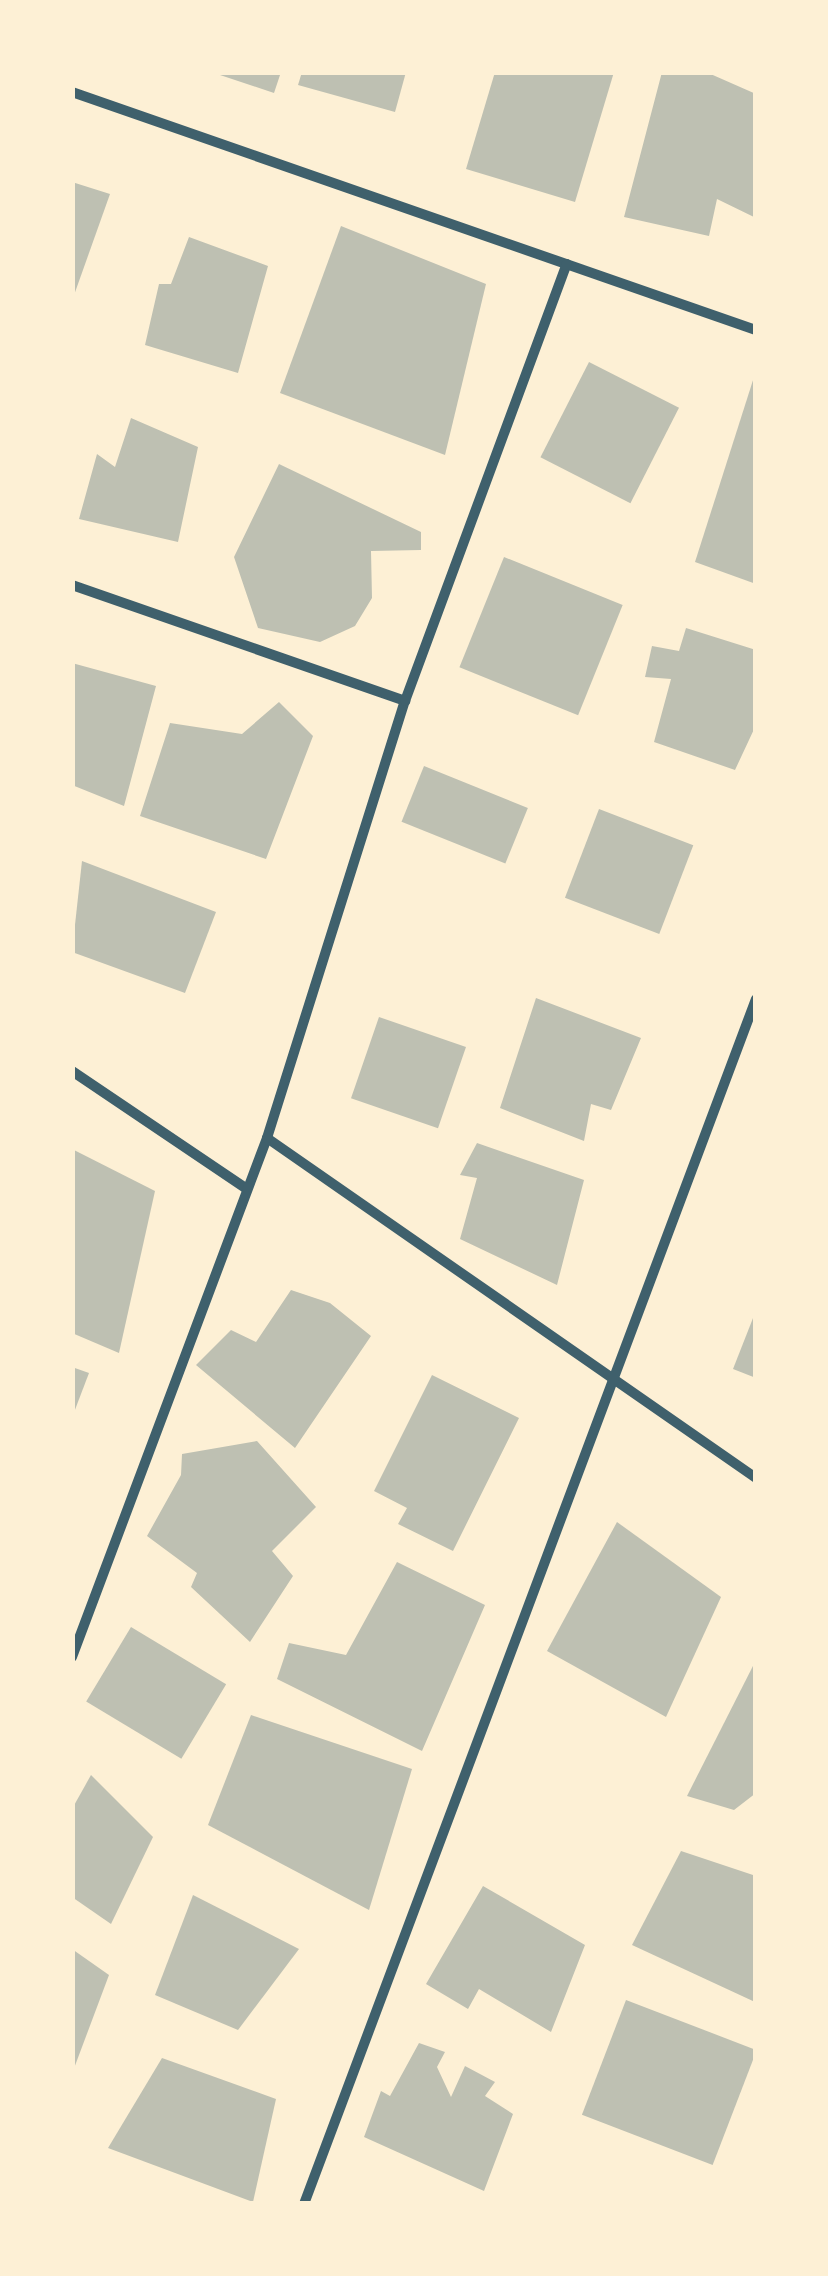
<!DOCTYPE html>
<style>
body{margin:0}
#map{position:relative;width:828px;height:2276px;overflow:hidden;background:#fdf0d5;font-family:"Varela Round",sans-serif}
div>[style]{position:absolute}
.building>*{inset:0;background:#bec0b2;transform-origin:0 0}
.minor>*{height:10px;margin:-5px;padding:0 5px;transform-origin:5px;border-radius:5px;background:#3f606c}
span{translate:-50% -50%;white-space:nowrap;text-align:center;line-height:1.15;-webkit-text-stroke:8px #fdf0d5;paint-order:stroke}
.frame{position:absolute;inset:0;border:75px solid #fdf0d5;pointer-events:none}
</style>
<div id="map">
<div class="building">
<i style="clip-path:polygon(211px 72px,281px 72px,274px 93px)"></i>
<i style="clip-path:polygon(302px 72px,406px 72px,395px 112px,298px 85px)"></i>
<i style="clip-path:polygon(495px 72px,614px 72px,575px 202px,466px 169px)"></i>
<i style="clip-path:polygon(662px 72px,706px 72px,756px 94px,756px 218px,717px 199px,709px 236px,624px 217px)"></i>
<i style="clip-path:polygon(72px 182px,110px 194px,73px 298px,72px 298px)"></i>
<i style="clip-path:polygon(341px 226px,486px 284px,445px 455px,280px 393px)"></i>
<i style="clip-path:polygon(189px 237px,268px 266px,238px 373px,145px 345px,159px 284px,171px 284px)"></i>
<i style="left:589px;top:362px;width:101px;height:107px;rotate:27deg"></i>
<i style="clip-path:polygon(754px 377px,756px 377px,756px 584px,695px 562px)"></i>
<i style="clip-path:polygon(131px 418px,198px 447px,178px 542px,79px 519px,97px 454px,115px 467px)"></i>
<i style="clip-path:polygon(279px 464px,421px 532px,421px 550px,371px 551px,372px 598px,355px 626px,320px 642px,258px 628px,234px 557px)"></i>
<i style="left:504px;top:557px;width:128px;height:119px;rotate:22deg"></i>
<i style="clip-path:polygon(686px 628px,756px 650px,756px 725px,735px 770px,654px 742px,671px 679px,645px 677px,652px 646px,679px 651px)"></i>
<i style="clip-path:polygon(72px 663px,156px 686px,124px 806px,72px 785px)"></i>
<i style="clip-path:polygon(279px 702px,313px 736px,266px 859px,140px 816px,170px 723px,242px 734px)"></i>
<i style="left:424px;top:766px;width:112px;height:60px;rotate:22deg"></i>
<i style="left:599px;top:809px;width:101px;height:95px;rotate:21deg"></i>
<i style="clip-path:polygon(82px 861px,216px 912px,185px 993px,72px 952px)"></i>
<i style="clip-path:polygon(536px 998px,641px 1038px,611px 1110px,591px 1104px,584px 1141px,500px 1108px)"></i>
<i style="left:379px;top:1017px;width:92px;height:86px;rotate:19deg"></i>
<i style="clip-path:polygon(477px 1143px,584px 1180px,557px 1285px,460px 1239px,477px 1178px,460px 1175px)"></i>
<i style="clip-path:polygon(72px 1149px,155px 1191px,119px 1353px,72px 1333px)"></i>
<i style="clip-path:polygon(291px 1290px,330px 1303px,371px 1336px,295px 1448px,196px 1365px,231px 1330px,256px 1342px)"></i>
<i style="clip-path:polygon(755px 1313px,756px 1313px,756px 1378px,733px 1369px)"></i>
<i style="clip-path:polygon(72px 1367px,89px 1373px,73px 1415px,72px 1415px)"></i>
<i style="clip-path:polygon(432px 1375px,519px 1418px,453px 1551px,398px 1524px,407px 1508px,374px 1491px)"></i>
<i style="clip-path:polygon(257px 1441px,316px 1507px,272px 1551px,293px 1576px,250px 1642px,191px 1587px,197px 1573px,147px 1536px,181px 1475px,182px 1454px)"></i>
<i style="clip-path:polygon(617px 1522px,721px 1597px,666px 1717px,547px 1651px)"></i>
<i style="clip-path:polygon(397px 1562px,485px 1605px,422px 1751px,277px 1679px,289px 1643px,346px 1655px)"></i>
<i style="left:131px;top:1627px;width:111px;height:87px;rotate:31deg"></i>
<i style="clip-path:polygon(756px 1660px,756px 1793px,734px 1810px,687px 1796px)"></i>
<i style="clip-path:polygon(251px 1715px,412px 1769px,369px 1910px,208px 1825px)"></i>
<i style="clip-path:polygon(91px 1775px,153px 1837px,111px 1924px,72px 1897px,72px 1809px)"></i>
<i style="clip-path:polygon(681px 1851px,756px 1876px,755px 2002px,632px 1945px)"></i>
<i style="clip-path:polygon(483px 1886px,585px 1945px,551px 2032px,479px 1989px,468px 2009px,426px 1984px)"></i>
<i style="clip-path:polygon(193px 1895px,299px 1949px,238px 2030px,155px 1995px)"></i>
<i style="clip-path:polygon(72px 1949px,109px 1975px,73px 2071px,72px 2071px)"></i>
<i style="left:626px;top:2000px;width:140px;height:123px;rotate:21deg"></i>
<i style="clip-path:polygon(419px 2043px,445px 2052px,437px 2067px,451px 2097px,465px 2066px,495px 2082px,485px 2096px,513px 2114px,484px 2191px,364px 2137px,381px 2091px,390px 2096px)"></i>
<i style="clip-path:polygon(162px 2058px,276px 2099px,253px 2202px,108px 2148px)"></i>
</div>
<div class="minor">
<i style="left:72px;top:92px;width:724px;rotate:19.19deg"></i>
<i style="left:72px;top:585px;width:353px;rotate:19.2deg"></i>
<i style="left:72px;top:1071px;width:211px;rotate:34deg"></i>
<i style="left:267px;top:1138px;width:596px;rotate:34.81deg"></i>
<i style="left:72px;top:1657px;width:554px;rotate:-69.41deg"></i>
<i style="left:267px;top:1138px;width:458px;rotate:-72.5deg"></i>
<i style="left:405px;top:701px;width:466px;rotate:-69.7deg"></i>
<i style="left:304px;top:2204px;width:1287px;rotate:-69.44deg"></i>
</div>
<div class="frame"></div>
</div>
